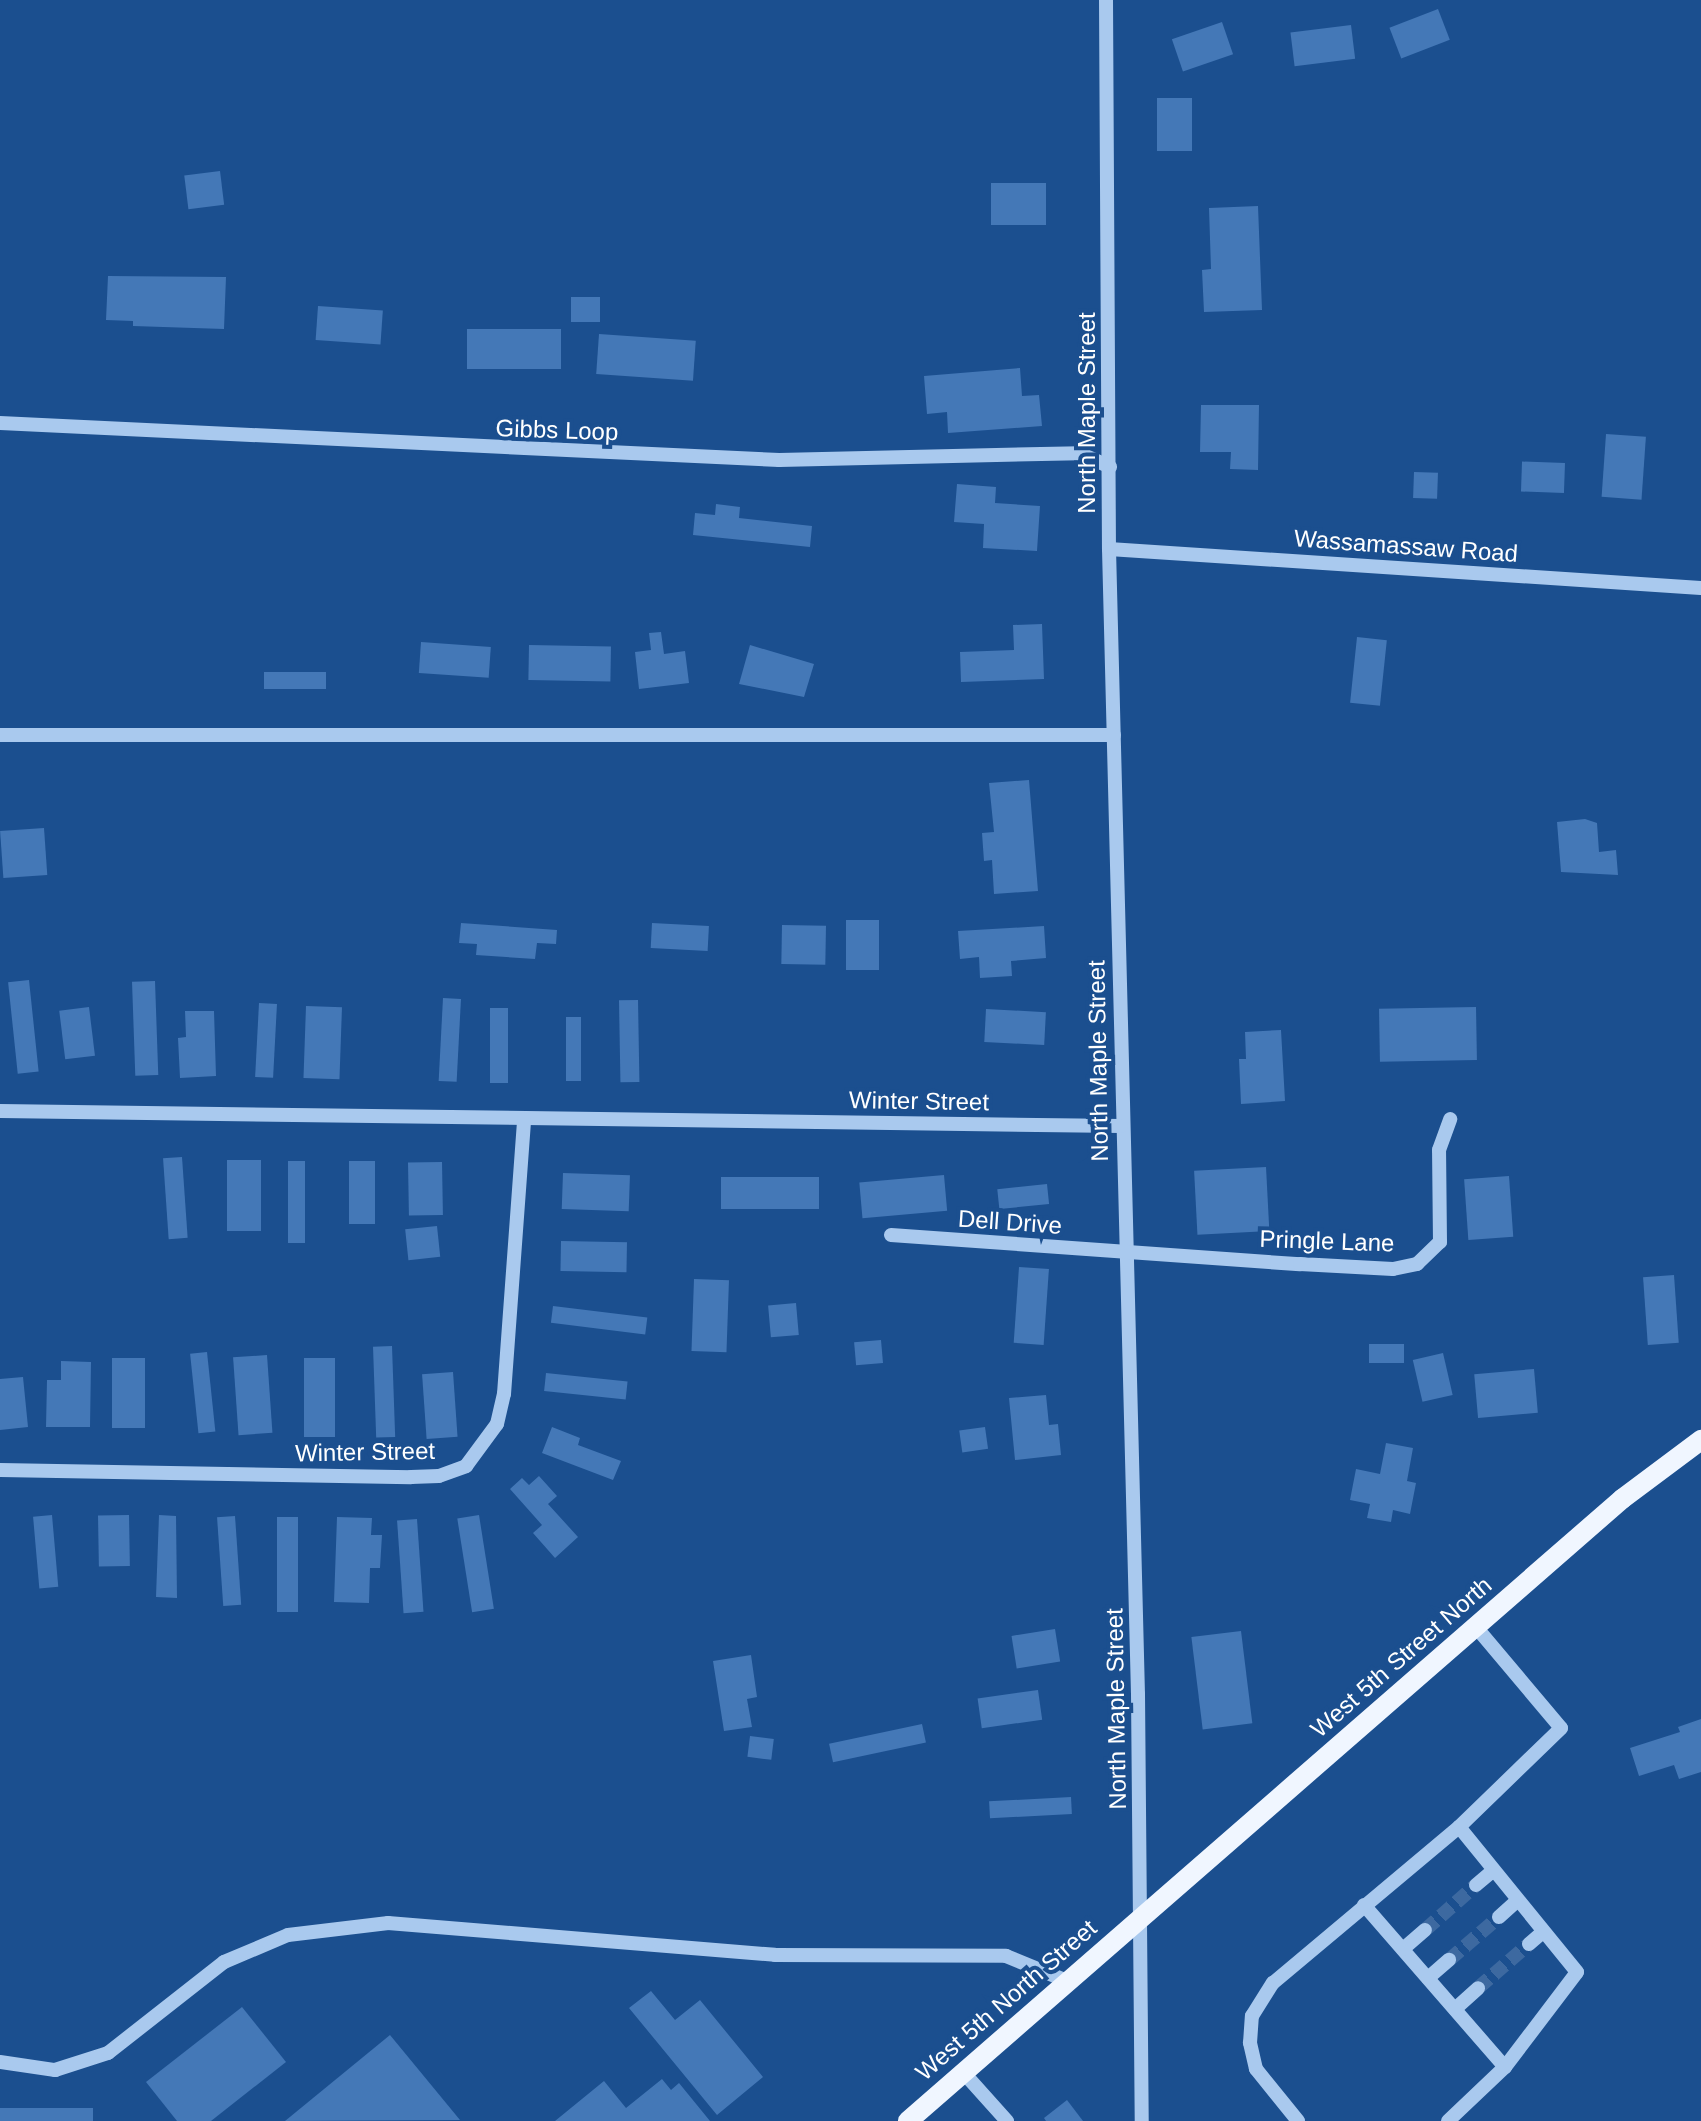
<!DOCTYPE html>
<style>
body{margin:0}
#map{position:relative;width:1701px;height:2121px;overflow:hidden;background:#1b4f8f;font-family:Helvetica,sans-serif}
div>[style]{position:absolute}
.building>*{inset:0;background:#4478b7;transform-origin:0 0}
.minor-tunnel>*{height:14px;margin-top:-7px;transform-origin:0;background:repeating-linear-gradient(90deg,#3d69a0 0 14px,transparent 0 21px)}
.minor>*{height:14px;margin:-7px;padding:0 7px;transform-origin:7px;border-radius:7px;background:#a9c9ee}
.major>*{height:20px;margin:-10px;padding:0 10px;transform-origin:10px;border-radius:10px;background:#f0f6ff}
span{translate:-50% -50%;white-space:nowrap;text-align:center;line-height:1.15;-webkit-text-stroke:8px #1b4f8f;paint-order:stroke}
.street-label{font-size:24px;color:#fff}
</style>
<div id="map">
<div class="building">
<i style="left:1438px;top:9px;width:33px;height:52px;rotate:69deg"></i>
<i style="left:1222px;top:22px;width:34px;height:53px;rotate:71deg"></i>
<i style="left:1351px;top:25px;width:34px;height:61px;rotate:83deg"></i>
<i style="left:1157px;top:98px;width:35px;height:53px"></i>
<i style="left:220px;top:171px;width:34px;height:36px;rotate:83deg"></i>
<i style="left:1046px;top:183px;width:42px;height:55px;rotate:90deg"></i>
<i style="clip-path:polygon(1258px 206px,1262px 310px,1204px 312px,1202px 270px,1211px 269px,1209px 208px)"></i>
<i style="clip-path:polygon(108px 276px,226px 277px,224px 329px,133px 326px,133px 321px,106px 320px)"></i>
<i style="left:571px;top:297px;width:29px;height:25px"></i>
<i style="left:318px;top:306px;width:65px;height:34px;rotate:4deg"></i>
<i style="left:467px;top:329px;width:94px;height:40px"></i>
<i style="left:599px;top:334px;width:97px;height:40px;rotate:4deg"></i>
<i style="clip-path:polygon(1020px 368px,1022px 396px,1039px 395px,1042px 426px,948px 433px,947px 412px,927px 414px,924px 376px)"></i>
<i style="clip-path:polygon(1201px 405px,1259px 405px,1258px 470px,1230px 469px,1231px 452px,1200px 452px)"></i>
<i style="left:1606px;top:434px;width:40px;height:63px;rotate:4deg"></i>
<i style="left:1565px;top:463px;width:30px;height:43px;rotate:92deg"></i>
<i style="left:1414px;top:472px;width:24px;height:26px;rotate:2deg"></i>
<i style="clip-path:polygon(957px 484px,996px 487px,995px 503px,1040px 506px,1037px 551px,983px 548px,984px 524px,954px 522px)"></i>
<i style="clip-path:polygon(716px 504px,740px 507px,739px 518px,812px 526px,810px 547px,693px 535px,695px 513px,715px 515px)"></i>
<i style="clip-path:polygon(1042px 624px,1044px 679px,961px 682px,960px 652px,1014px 650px,1013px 625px)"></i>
<i style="clip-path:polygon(661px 632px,664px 654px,685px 651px,689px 683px,639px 689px,635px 652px,651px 650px,649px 633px)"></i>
<i style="left:1357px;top:637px;width:30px;height:66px;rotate:6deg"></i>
<i style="left:421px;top:642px;width:70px;height:31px;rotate:4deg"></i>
<i style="left:529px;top:645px;width:82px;height:35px;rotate:1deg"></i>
<i style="clip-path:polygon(750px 645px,814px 664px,804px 697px,739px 684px)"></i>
<i style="left:326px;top:672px;width:17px;height:62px;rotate:90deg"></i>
<i style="clip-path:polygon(1029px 780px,1038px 891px,994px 894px,992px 860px,984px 861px,982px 833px,994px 832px,989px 783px)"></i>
<i style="clip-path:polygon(1585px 819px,1597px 823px,1599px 852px,1616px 850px,1618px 875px,1561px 872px,1557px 822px)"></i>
<i style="left:44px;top:828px;width:47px;height:44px;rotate:86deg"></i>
<i style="left:846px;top:920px;width:33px;height:50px"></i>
<i style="clip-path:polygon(461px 923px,557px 930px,556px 944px,537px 943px,535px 959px,476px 955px,477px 944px,459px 943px)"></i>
<i style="left:652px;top:923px;width:57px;height:25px;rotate:3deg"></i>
<i style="left:782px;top:925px;width:44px;height:39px;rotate:1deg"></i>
<i style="clip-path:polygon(1044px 926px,1046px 958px,1011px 961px,1012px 976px,980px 978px,979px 957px,960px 959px,958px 931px)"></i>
<i style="left:29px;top:980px;width:92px;height:21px;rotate:84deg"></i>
<i style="left:155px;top:981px;width:94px;height:23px;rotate:88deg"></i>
<i style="left:443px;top:998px;width:18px;height:83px;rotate:3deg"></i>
<i style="left:638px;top:1000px;width:82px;height:19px;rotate:89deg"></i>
<i style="left:259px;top:1003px;width:18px;height:74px;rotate:3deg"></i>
<i style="left:306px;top:1006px;width:36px;height:72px;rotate:2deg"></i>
<i style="left:89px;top:1007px;width:49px;height:30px;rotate:83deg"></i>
<i style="left:1476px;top:1007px;width:53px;height:97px;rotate:89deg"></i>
<i style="left:490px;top:1008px;width:18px;height:75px"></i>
<i style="left:986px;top:1009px;width:60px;height:33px;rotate:3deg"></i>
<i style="clip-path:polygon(185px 1011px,214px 1011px,216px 1076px,180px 1078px,178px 1038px,186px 1037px)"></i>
<i style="left:566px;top:1017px;width:15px;height:64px"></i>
<i style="clip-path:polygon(1281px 1030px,1285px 1101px,1241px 1104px,1239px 1059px,1246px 1059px,1245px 1032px)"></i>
<i style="left:182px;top:1157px;width:81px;height:19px;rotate:86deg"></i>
<i style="left:227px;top:1160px;width:34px;height:71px"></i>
<i style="left:288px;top:1161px;width:17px;height:82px"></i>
<i style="left:349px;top:1161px;width:26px;height:63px"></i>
<i style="left:442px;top:1162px;width:53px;height:34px;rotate:89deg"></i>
<i style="left:1266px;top:1167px;width:64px;height:72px;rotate:87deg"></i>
<i style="left:563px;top:1173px;width:67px;height:36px;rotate:2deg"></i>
<i style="left:944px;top:1175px;width:36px;height:85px;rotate:85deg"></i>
<i style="left:1509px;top:1176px;width:61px;height:45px;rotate:86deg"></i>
<i style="left:721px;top:1177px;width:98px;height:32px"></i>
<i style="left:1047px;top:1184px;width:20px;height:50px;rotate:84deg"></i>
<i style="left:437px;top:1226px;width:31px;height:32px;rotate:84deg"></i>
<i style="left:561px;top:1241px;width:66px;height:30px;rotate:1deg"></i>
<i style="left:1019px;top:1267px;width:30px;height:76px;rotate:4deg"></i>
<i style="left:1674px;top:1275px;width:68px;height:31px;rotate:86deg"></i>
<i style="left:694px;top:1279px;width:35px;height:72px;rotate:2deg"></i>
<i style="left:796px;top:1303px;width:32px;height:28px;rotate:85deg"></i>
<i style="left:553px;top:1306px;width:95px;height:17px;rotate:7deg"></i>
<i style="left:881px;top:1340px;width:23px;height:27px;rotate:85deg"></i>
<i style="left:1369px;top:1344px;width:35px;height:19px"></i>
<i style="left:392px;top:1346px;width:91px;height:19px;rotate:88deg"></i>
<i style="left:207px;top:1352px;width:80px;height:17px;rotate:84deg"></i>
<i style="left:1443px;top:1353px;width:43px;height:31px;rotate:77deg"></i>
<i style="left:267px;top:1355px;width:78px;height:34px;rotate:86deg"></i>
<i style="left:112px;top:1358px;width:33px;height:70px"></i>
<i style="left:304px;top:1358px;width:31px;height:79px"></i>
<i style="clip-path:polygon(61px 1361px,91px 1362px,90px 1427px,46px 1427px,47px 1380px,61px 1380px)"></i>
<i style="left:1534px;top:1369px;width:44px;height:60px;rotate:85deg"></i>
<i style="left:453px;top:1372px;width:65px;height:31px;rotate:86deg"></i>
<i style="left:546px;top:1373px;width:82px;height:18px;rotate:6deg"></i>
<i style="clip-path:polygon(23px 1377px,28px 1427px,0 1430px,0 1379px)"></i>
<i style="clip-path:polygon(1046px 1395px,1049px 1425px,1058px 1424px,1061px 1455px,1015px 1460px,1009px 1398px)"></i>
<i style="clip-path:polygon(552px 1427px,580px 1438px,578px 1445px,621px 1461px,613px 1480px,542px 1453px)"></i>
<i style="left:985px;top:1427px;width:22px;height:26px;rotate:82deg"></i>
<i style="clip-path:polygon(1386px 1443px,1413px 1448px,1407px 1481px,1416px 1483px,1410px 1514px,1393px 1510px,1391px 1522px,1367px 1518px,1370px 1504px,1350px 1500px,1356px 1469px,1380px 1474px)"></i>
<i style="clip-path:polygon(539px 1476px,557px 1496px,548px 1504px,578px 1537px,555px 1558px,533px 1533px,542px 1525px,510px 1489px,522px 1478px,529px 1485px)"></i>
<i style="left:52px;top:1515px;width:72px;height:19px;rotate:85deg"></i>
<i style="left:129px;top:1515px;width:51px;height:31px;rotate:89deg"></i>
<i style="clip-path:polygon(159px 1515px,176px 1516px,177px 1598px,156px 1597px)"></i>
<i style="left:479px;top:1515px;width:95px;height:22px;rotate:81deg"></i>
<i style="left:235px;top:1516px;width:89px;height:18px;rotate:86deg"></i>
<i style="left:277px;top:1517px;width:21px;height:95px"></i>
<i style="clip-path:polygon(337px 1517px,372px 1518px,371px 1535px,382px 1535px,380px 1568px,370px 1568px,369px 1603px,334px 1602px)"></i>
<i style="left:417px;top:1519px;width:93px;height:20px;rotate:86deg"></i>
<i style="left:1055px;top:1629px;width:33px;height:44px;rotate:81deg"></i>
<i style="left:1241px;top:1631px;width:93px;height:50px;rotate:83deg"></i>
<i style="clip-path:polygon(751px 1655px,757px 1697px,747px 1699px,752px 1727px,724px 1731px,713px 1661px)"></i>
<i style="left:1038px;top:1690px;width:30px;height:61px;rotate:82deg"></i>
<i style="clip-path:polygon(1701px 1719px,1701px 1772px,1679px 1779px,1674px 1765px,1639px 1776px,1630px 1748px,1680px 1732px,1678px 1727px)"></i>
<i style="left:922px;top:1724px;width:19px;height:95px;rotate:78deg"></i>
<i style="left:750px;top:1736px;width:24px;height:21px;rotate:7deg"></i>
<i style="left:1071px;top:1797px;width:17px;height:82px;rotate:87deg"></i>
<i style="clip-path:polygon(651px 1991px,675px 2020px,700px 2000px,763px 2077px,717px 2115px,629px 2008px)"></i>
<i style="clip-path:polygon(242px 2007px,286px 2062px,211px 2121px,177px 2121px,146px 2082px)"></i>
<i style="clip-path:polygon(390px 2035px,460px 2120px,285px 2121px)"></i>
<i style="clip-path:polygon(662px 2079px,671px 2090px,679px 2083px,710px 2121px,555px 2121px,604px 2081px,626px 2108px)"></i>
<i style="clip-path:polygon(1067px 2100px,1083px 2121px,1046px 2121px,1044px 2118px)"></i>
<i style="left:93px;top:2108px;width:13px;height:93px;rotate:90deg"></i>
</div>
<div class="minor-tunnel">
<i style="left:1425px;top:1930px;width:68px;rotate:-41.4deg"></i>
<i style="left:1449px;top:1960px;width:66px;rotate:-40.7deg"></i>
<i style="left:1478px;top:1988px;width:67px;rotate:-40.8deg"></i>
</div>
<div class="minor">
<i style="left:1106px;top:0;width:549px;rotate:89.69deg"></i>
<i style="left:1109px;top:549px;width:1145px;rotate:88.55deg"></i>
<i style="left:1138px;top:1694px;width:427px;rotate:89.5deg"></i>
<i style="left:0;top:423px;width:780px;rotate:2.72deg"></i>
<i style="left:779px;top:460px;width:300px;rotate:-1.3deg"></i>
<i style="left:1079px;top:453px;width:34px;rotate:24deg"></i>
<i style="left:1109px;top:549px;width:593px;rotate:3.77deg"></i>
<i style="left:0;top:735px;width:1114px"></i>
<i style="left:0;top:1111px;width:1121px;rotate:0.77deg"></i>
<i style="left:891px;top:1235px;width:410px;rotate:4.1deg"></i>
<i style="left:1300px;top:1264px;width:93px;rotate:3.1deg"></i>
<i style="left:1393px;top:1269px;width:25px;rotate:-12deg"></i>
<i style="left:1417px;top:1264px;width:32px;rotate:-44deg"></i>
<i style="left:1440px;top:1242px;width:92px;rotate:-90.6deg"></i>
<i style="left:1439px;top:1150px;width:33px;rotate:-70deg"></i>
<i style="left:0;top:1470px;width:411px;rotate:1deg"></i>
<i style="left:411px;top:1477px;width:28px;rotate:-2deg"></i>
<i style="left:439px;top:1476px;width:29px;rotate:-20deg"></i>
<i style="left:466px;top:1466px;width:52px;rotate:-53.6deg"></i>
<i style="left:497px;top:1424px;width:31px;rotate:-77deg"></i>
<i style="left:504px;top:1394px;width:275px;rotate:-85.8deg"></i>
<i style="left:1476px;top:1885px;width:23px;rotate:-40deg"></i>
<i style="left:1364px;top:1905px;width:215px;rotate:49deg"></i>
<i style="left:1499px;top:1917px;width:25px;rotate:-42deg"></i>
<i style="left:1529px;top:1944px;width:18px;rotate:-41deg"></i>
<i style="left:1403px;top:1949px;width:29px;rotate:-41deg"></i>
<i style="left:1428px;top:1978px;width:28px;rotate:-41deg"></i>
<i style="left:1455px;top:2009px;width:31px;rotate:-42deg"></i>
<i style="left:0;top:2062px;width:56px;rotate:8.3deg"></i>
<i style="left:55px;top:2070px;width:56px;rotate:-17.8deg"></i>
<i style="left:108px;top:2053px;width:147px;rotate:-38.1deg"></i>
<i style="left:224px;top:1962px;width:69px;rotate:-22.9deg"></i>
<i style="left:288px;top:1935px;width:101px;rotate:-6.8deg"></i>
<i style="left:388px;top:1923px;width:388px;rotate:4.7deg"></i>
<i style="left:775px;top:1955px;width:231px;rotate:0.2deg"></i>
<i style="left:1006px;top:1956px;width:66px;rotate:22.3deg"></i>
<i style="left:963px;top:2072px;width:66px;rotate:48.1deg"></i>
<i style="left:1298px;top:2121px;width:67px;rotate:-128.9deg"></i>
<i style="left:1256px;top:2069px;width:27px;rotate:-103deg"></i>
<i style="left:1250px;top:2043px;width:27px;rotate:-86deg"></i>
<i style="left:1252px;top:2016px;width:39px;rotate:-58deg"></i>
<i style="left:1273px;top:1983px;width:243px;rotate:-40deg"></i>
<i style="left:1459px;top:1827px;width:142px;rotate:-44.1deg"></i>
<i style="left:1561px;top:1728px;width:133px;rotate:-130.1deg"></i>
<i style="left:1448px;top:2121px;width:79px;rotate:-43.5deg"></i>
<i style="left:1505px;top:2067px;width:119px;rotate:-52.8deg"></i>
<i style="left:1577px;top:1972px;width:187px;rotate:-129.1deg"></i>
</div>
<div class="major">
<i style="left:908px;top:2121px;width:947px;rotate:-41.06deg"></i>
<i style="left:1622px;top:1499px;width:99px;rotate:-36.8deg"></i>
</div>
<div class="street-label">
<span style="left:1087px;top:413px;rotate:-90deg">North Maple Street</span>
<span style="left:557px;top:430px;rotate:2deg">Gibbs Loop</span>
<span style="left:1406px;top:546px;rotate:4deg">Wassamassaw Road</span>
<span style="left:1098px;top:1061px;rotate:-91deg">North Maple Street</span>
<span style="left:919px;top:1101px;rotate:1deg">Winter Street</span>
<span style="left:1010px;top:1222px;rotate:4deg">Dell Drive</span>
<span style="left:1327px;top:1241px;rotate:2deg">Pringle Lane</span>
<span style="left:365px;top:1452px;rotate:-1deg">Winter Street</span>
<span style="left:1401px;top:1657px;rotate:-41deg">West 5th Street North</span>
<span style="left:1116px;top:1709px;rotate:-91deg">North Maple Street</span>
<span style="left:1006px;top:2000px;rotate:-41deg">West 5th North Street</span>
</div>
</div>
